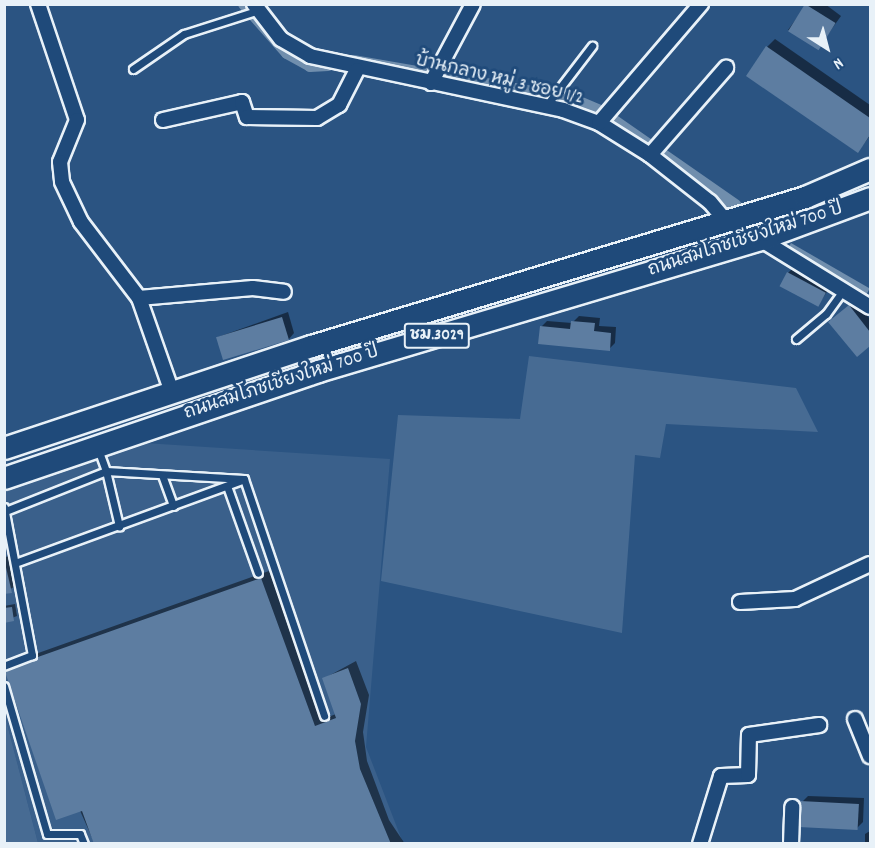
<!DOCTYPE html>
<meta charset="utf-8">
<style>
body{margin:0}
#map{position:relative;width:875px;height:848px;overflow:hidden;background:#2b5482;font-family:Dekko,"Playpen Sans Thai",sans-serif}
div>[style]{position:absolute}
.built>*{inset:0;background:#3a608b}
.green>*{inset:0;background:#476b93}
.water>*{inset:0;background:#708ead;transform-origin:0 0}
.shadow>*{inset:0;background:#0007}
.canal>*{height:12px;margin:-6px;padding:0 6px;transform-origin:6px;border-radius:6px;background:#708ead}
.building>*{inset:0;background:#5d7da1;transform-origin:0 0}
.roads{filter:drop-shadow(2px 0 #e8f1f8) drop-shadow(-2px 0 #e8f1f8) drop-shadow(0 2px #e8f1f8) drop-shadow(0 -2px #e8f1f8)}
.service>*{height:7px;margin:-3.5px;padding:0 3.5px;transform-origin:3.5px;border-radius:3.5px;background:#1f4a7a}
.minor>*{height:14px;margin:-7px;padding:0 7px;transform-origin:7px;border-radius:7px;background:#1f4a7a}
.primary>*{height:21px;margin:-10.5px;padding:0 10.5px;transform-origin:10.5px;border-radius:10.5px;background:#1f4a7a}
span{translate:-50% -50%;white-space:nowrap;text-align:center;line-height:1.15;-webkit-text-stroke:6px #1f4a7a;paint-order:stroke}
.shield-label span{padding:2px 4px;background:#1f4a7a;border:2px solid;border-radius:4px;-webkit-text-stroke-width:0}
.shield-label{font-size:16px;color:#e8f1f8;font-weight:700}
.street-label{font-size:18px;color:#e8f1f8}
.frame{position:absolute;inset:0;border:6px solid #e8f1f8;pointer-events:none}
.north{position:absolute;left:797px;top:18px;width:60px;height:60px;-webkit-text-stroke:4px #1f4a7a;paint-order:stroke;rotate:144deg;font-size:16px;font-weight:700;line-height:24px;text-align:center;color:#e8f1f8}
.north::after{content:'';display:block;margin:auto;width:21px;height:27px;background:#e8f1f8;clip-path:polygon(50% 0,100% 100%,50% 72%,0 100%)}
</style>
<div id="map">
<div class="built">
<i style="clip-path:polygon(129px 442px,390px 459px,366px 747px,403px 843px,38px 843px,5px 716px,4px 488px)"></i>
</div>
<div class="green">
<i style="clip-path:polygon(529px 356px,796px 388px,818px 432px,666px 424px,660px 458px,635px 455px,622px 633px,381px 581px,398px 415px,520px 419px)"></i>
<i style="clip-path:polygon(4px 716px,5px 716px,38px 843px,5px 843px)"></i>
</div>
<div class="water">
<i style="left:791px;top:243px;width:91px;height:8px;rotate:30deg"></i>
</div>
<div class="shadow">
<i style="clip-path:polygon(807px 4px,825px 4px,841px 16px,821px 44px,788px 30px)"></i>
<i style="clip-path:polygon(775px 39px,870px 105px,870px 136px,858px 151px,767px 47px)"></i>
<i style="clip-path:polygon(794px 267px,831px 286px,818px 305px,788px 273px)"></i>
<i style="clip-path:polygon(855px 301px,870px 319px,870px 344px,857px 355px,836px 317px)"></i>
<i style="clip-path:polygon(288px 312px,294px 333px,289px 339px,218px 337px)"></i>
<i style="clip-path:polygon(579px 316px,600px 318px,599px 326px,616px 327px,615px 343px,609px 349px,541px 327px,547px 321px,572px 323px)"></i>
<i style="clip-path:polygon(12px 556px,17px 585px,4px 593px,4px 557px)"></i>
<i style="clip-path:polygon(269px 571px,323px 719px,336px 714px,323px 679px,356px 661px,369px 695px,363px 732px,367px 761px,389px 820px,405px 844px,95px 844px,13px 662px)"></i>
<i style="clip-path:polygon(15px 604px,17px 616px,4px 621px,4px 606px)"></i>
<i style="clip-path:polygon(808px 796px,864px 798px,863px 822px,857px 828px,802px 802px)"></i>
<i style="clip-path:polygon(870px 831px,870px 844px,865px 844px,865px 834px)"></i>
</div>
<div class="canal">
<i style="left:244px;top:4px;width:65px;rotate:48.7deg"></i>
<i style="left:287px;top:53px;width:26px;rotate:29deg"></i>
<i style="left:310px;top:66px;width:18px;rotate:-3deg"></i>
<i style="left:353px;top:61px;width:222px;rotate:9.8deg"></i>
<i style="left:572px;top:99px;width:30px;rotate:23deg"></i>
<i style="left:600px;top:111px;width:165px;rotate:34.8deg"></i>
</div>
<div class="building">
<i style="left:805px;top:4px;width:36px;height:32px;rotate:32deg"></i>
<i style="clip-path:polygon(766px 46px,870px 118px,870px 135px,858px 153px,746px 76px)"></i>
<i style="left:787px;top:272px;width:44px;height:16px;rotate:28deg"></i>
<i style="clip-path:polygon(849px 305px,870px 332px,870px 346px,857px 357px,828px 322px)"></i>
<i style="left:282px;top:317px;width:24px;height:69px;rotate:73deg"></i>
<i style="clip-path:polygon(571px 321px,595px 323px,594px 331px,611px 333px,610px 351px,538px 344px,540px 326px,570px 329px)"></i>
<i style="clip-path:polygon(4px 559px,12px 593px,4px 594px)"></i>
<i style="clip-path:polygon(261px 578px,315px 726px,336px 718px,322px 678px,348px 668px,361px 704px,355px 741px,360px 769px,391px 844px,94px 844px,82px 811px,56px 820px,4px 669px)"></i>
<i style="clip-path:polygon(12px 607px,14px 621px,4px 623px,4px 608px)"></i>
<i style="left:800px;top:801px;width:59px;height:26px;rotate:3deg"></i>
</div>
<div class="roads">
<div class="service">
<i style="left:133px;top:69px;width:62px;rotate:-34.5deg"></i>
<i style="left:184px;top:34px;width:79px;rotate:-17.7deg"></i>
<i style="left:546px;top:106px;width:76px;rotate:-52.5deg"></i>
<i style="left:796px;top:339px;width:39px;rotate:-40deg"></i>
<i style="left:826px;top:314px;width:29px;rotate:-54deg"></i>
<i style="left:98px;top:449px;width:23px;rotate:70deg"></i>
<i style="left:106px;top:471px;width:138px;rotate:3.3deg"></i>
<i style="left:162px;top:475px;width:33px;rotate:70deg"></i>
<i style="left:244px;top:479px;width:250px;rotate:71.3deg"></i>
<i style="left:227px;top:486px;width:92px;rotate:70.4deg"></i>
<i style="left:4px;top:507px;width:151px;rotate:79.3deg"></i>
<i style="left:32px;top:655px;width:30px;rotate:159deg"></i>
<i style="left:8px;top:510px;width:105px;rotate:-21.7deg"></i>
<i style="left:106px;top:471px;width:57px;rotate:76.7deg"></i>
<i style="left:15px;top:563px;width:244px;rotate:-20.1deg"></i>
<i style="left:4px;top:686px;width:154px;rotate:73.8deg"></i>
<i style="left:47px;top:834px;width:33px"></i>
<i style="left:80px;top:834px;width:11px;rotate:68deg"></i>
</div>
<div class="minor">
<i style="left:38px;top:4px;width:122px;rotate:71.4deg"></i>
<i style="left:77px;top:120px;width:45px;rotate:112deg"></i>
<i style="left:60px;top:162px;width:20px;rotate:84deg"></i>
<i style="left:62px;top:182px;width:44px;rotate:64.6deg"></i>
<i style="left:81px;top:222px;width:96px;rotate:52.7deg"></i>
<i style="left:139px;top:298px;width:100px;rotate:70.7deg"></i>
<i style="left:254px;top:4px;width:44px;rotate:52.4deg"></i>
<i style="left:281px;top:39px;width:34px;rotate:30deg"></i>
<i style="left:310px;top:56px;width:259px;rotate:12deg"></i>
<i style="left:563px;top:110px;width:38px;rotate:20deg"></i>
<i style="left:599px;top:123px;width:60px;rotate:32.1deg"></i>
<i style="left:650px;top:155px;width:76px;rotate:38.1deg"></i>
<i style="left:710px;top:202px;width:25px;rotate:50deg"></i>
<i style="left:431px;top:83px;width:89px;rotate:-62deg"></i>
<i style="left:163px;top:120px;width:81px;rotate:-12.8deg"></i>
<i style="left:242px;top:102px;width:16px;rotate:72deg"></i>
<i style="left:247px;top:117px;width:70px;rotate:0.8deg"></i>
<i style="left:317px;top:118px;width:26px;rotate:-31deg"></i>
<i style="left:339px;top:105px;width:39px;rotate:-63deg"></i>
<i style="left:599px;top:123px;width:157px;rotate:-49.4deg"></i>
<i style="left:650px;top:155px;width:116px;rotate:-48.9deg"></i>
<i style="left:760px;top:239px;width:129px;rotate:31.7deg"></i>
<i style="left:139px;top:298px;width:114px;rotate:-5deg"></i>
<i style="left:253px;top:288px;width:31px;rotate:7deg"></i>
<i style="left:740px;top:602px;width:55px;rotate:-3.1deg"></i>
<i style="left:795px;top:599px;width:83px;rotate:-25deg"></i>
<i style="left:855px;top:719px;width:40px;rotate:68deg"></i>
<i style="left:700px;top:844px;width:71px;rotate:-72.8deg"></i>
<i style="left:721px;top:776px;width:27px;rotate:-2deg"></i>
<i style="left:748px;top:775px;width:40px;rotate:-88.6deg"></i>
<i style="left:749px;top:735px;width:71px;rotate:-8.1deg"></i>
<i style="left:791px;top:844px;width:37px;rotate:-88deg"></i>
</div>
<div class="primary">
<i style="left:4px;top:448px;width:324px;rotate:-18.4deg"></i>
<i style="left:311px;top:346px;width:516px;rotate:-16.78deg"></i>
<i style="left:805px;top:197px;width:71px;rotate:-23.3deg"></i>
<i style="left:4px;top:478px;width:332px;rotate:-18.8deg"></i>
<i style="left:318px;top:371px;width:461px;rotate:-16.6deg"></i>
<i style="left:760px;top:239px;width:117px;rotate:-20.4deg"></i>
</div>
</div>
<div class="shield-label">
<span style="left:437px;top:336px">ชม.3029</span>
</div>
<div class="street-label">
<span style="left:499px;top:81px;rotate:13deg">บ้านกลาง หมู่ 3 ซอย 1/2</span>
<span style="left:746px;top:241px;rotate:-18deg">ถนนสมโภชเชียงใหม่ 700 ปี</span>
<span style="left:282px;top:384px;rotate:-18deg">ถนนสมโภชเชียงใหม่ 700 ปี</span>
</div>
<div class="frame"></div>
<div class="north">N</div>
</div>
